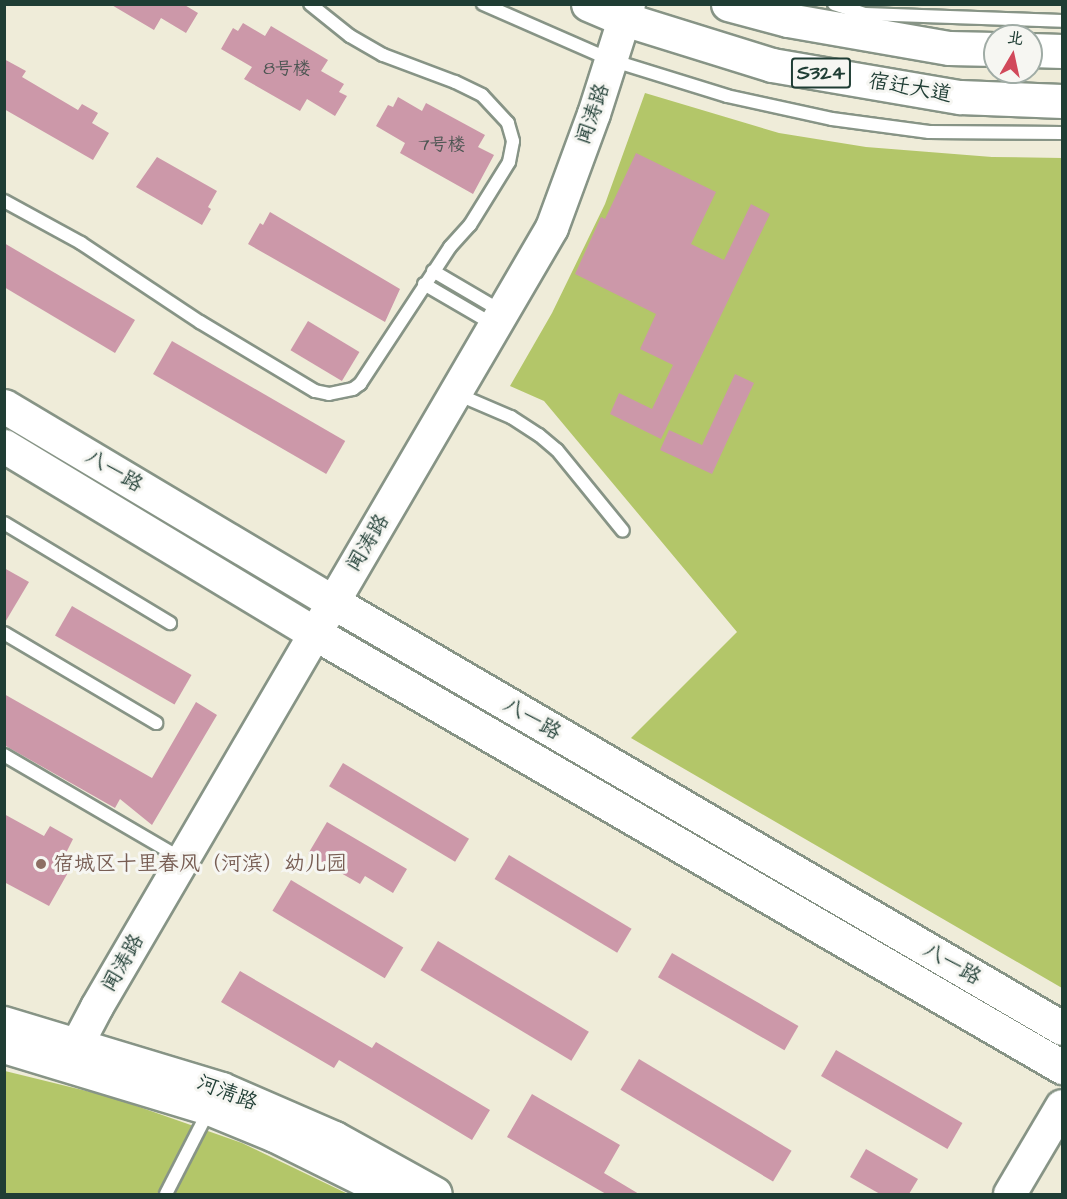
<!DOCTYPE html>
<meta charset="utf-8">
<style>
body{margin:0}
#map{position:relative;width:1067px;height:1199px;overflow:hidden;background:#efecd9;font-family:"Architects Daughter","LXGW WenKai TC",sans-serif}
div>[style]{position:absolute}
.green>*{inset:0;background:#b3c669}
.building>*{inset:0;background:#cc98a9;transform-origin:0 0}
.roads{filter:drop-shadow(2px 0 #879486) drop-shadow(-2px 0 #879486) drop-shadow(0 2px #879486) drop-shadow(0 -2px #879486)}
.service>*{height:12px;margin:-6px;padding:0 6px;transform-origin:6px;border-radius:6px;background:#fff}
.tertiary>*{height:32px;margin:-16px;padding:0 16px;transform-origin:16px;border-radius:16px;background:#fff}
.secondary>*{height:33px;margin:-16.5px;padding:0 16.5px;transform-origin:16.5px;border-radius:16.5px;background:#fff}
.primary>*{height:33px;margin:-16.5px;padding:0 16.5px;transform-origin:16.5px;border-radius:16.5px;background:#fff}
.dots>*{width:16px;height:16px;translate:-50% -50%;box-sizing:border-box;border:3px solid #f6f6f2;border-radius:50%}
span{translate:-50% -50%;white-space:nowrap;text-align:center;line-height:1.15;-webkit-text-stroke:6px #f6f6f2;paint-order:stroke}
.number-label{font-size:18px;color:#4a5451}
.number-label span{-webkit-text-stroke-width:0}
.shield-label span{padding:2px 4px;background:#f6f6f2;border:2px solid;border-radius:4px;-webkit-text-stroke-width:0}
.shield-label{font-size:20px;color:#1f3d34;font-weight:700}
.street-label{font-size:21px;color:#1f3d34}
.education-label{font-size:21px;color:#785e54}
.left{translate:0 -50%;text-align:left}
.frame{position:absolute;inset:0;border:6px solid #1f3d34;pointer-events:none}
.north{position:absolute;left:983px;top:24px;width:60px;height:60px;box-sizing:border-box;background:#f6f6f2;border:2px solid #a0aca6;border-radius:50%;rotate:9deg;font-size:16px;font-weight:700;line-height:24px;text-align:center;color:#1f3d34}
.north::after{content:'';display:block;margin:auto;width:21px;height:27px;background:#d1495b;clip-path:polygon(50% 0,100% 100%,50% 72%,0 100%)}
</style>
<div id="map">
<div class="green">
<i style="clip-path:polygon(645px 93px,779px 133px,866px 147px,992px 157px,1062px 158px,1062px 988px,631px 738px,737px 632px,544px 401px,510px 386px,552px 313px,605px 204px)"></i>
<i style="clip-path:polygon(5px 1071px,111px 1097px,242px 1143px,348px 1194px,5px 1194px)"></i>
</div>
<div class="building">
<i style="clip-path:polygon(110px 4px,183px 4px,198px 13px,186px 33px,161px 18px,154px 30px)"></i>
<i style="clip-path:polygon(243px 23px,265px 36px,271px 26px,328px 60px,321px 71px,344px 84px,339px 92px,347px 96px,335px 116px,307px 99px,300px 111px,244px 79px,252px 67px,221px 49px,233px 28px,238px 31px)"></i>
<i style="clip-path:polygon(4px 59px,26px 71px,22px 77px,78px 110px,82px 104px,98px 113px,92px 123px,109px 133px,93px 160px,4px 109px)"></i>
<i style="clip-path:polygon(398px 97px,422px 111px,426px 103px,485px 135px,478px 147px,494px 155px,473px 194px,400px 153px,405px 143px,376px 126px,388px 105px,393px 107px)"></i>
<i style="clip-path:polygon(636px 153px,716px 192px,691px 244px,724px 260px,751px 204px,770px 214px,661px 439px,610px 414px,619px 393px,652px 409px,673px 365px,640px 349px,656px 314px,575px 274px,601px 217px,605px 219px)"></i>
<i style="clip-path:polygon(157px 157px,217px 191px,208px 207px,211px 209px,202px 225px,136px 187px)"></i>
<i style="clip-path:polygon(270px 212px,400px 289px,385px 322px,248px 244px,260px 223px,263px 225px)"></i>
<i style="clip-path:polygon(4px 243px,135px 320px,115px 353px,4px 287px)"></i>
<i style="left:308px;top:321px;width:60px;height:34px;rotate:31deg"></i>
<i style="left:172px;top:341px;width:200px;height:38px;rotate:30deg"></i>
<i style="clip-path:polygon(735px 374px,754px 383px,712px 474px,660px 450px,669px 430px,702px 445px)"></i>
<i style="clip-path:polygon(4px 568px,29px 582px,4px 624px)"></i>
<i style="left:72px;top:606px;width:138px;height:34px;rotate:30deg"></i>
<i style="clip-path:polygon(4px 694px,152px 778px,196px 702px,217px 715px,152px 825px,120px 799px,115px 808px,4px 745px)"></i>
<i style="left:343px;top:763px;width:147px;height:27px;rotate:31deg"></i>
<i style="clip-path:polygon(4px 814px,44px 836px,50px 826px,73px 839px,64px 857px,74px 862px,49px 906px,4px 882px)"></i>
<i style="clip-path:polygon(327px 822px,407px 869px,393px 893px,365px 876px,360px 884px,308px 854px)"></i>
<i style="left:509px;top:855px;width:143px;height:28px;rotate:31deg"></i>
<i style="left:291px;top:880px;width:131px;height:36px;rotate:31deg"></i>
<i style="left:438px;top:941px;width:176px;height:34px;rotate:31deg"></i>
<i style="left:672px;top:953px;width:146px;height:28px;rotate:30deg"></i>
<i style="clip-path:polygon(240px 971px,372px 1048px,376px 1042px,490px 1110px,472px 1140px,339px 1060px,334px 1068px,221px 1002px)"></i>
<i style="left:836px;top:1050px;width:146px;height:30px;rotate:30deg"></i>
<i style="left:639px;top:1059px;width:178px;height:36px;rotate:31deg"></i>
<i style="clip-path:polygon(532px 1094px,620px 1145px,604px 1173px,639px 1194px,606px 1194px,507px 1137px)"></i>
<i style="clip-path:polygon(866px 1149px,918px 1179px,909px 1194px,880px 1194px,850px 1177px)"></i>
</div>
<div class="roads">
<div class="service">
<i style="left:483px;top:4px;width:140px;rotate:23.6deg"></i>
<i style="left:611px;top:60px;width:121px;rotate:17.2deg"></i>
<i style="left:727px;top:96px;width:107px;rotate:12.4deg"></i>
<i style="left:832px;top:119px;width:98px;rotate:7.6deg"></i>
<i style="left:929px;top:132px;width:133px;rotate:0.4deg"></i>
<i style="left:834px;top:4px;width:33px;rotate:18deg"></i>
<i style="left:865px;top:14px;width:197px;rotate:2deg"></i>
<i style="left:4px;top:201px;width:88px;rotate:28.6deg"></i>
<i style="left:81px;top:243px;width:143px;rotate:33.6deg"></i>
<i style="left:200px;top:322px;width:134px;rotate:31deg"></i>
<i style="left:315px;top:391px;width:14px;rotate:12deg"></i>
<i style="left:329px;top:394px;width:25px;rotate:-12deg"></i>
<i style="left:353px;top:389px;width:9px;rotate:-36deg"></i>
<i style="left:360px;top:384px;width:164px;rotate:-56.7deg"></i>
<i style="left:450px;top:247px;width:30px;rotate:-48deg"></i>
<i style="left:470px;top:225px;width:74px;rotate:-58.2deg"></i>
<i style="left:509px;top:162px;width:21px;rotate:-79deg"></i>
<i style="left:513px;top:141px;width:19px;rotate:-106deg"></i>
<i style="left:508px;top:123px;width:38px;rotate:-133deg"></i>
<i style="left:482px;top:95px;width:30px;rotate:-154deg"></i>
<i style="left:455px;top:82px;width:77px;rotate:-159.4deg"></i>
<i style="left:383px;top:55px;width:38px;rotate:-150deg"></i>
<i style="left:350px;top:36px;width:51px;rotate:-141.3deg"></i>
<i style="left:433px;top:271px;width:81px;rotate:30.4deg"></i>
<i style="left:424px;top:284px;width:83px;rotate:30.3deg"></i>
<i style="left:457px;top:394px;width:59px;rotate:23.1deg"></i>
<i style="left:511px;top:417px;width:33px;rotate:33deg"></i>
<i style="left:539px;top:435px;width:23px;rotate:40deg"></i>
<i style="left:557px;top:450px;width:104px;rotate:50.8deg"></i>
<i style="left:4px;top:523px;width:194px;rotate:31.1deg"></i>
<i style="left:4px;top:633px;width:177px;rotate:30.6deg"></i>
<i style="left:4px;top:755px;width:206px;rotate:30.3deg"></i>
<i style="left:166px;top:1194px;width:94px;rotate:-62.9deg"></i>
</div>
<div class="tertiary">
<i style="left:4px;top:1023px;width:228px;rotate:16.8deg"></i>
<i style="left:222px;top:1089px;width:123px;rotate:23.4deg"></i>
<i style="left:335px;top:1138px;width:115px;rotate:29deg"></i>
<i style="left:4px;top:1047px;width:214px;rotate:16.8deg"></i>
<i style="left:209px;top:1109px;width:71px;rotate:22.2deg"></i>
<i style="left:275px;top:1136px;width:131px;rotate:26.4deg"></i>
<i style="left:67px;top:1064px;width:64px;rotate:-62.2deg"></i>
<i style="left:97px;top:1007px;width:902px;rotate:-59.71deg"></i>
<i style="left:552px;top:228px;width:121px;rotate:-69.8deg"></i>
<i style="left:594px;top:114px;width:115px;rotate:-72.3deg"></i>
<i style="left:1010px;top:1194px;width:102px;rotate:-59.4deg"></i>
</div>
<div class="secondary">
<i style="left:4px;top:406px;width:383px;rotate:30.8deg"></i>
<i style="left:333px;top:602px;width:844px;rotate:30.3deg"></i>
<i style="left:4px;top:446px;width:364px;rotate:31.1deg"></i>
<i style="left:316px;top:634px;width:863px;rotate:30.13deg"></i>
</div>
<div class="primary">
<i style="left:588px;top:4px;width:39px;rotate:23deg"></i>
<i style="left:624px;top:19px;width:155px;rotate:17.3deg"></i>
<i style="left:772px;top:65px;width:191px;rotate:9.7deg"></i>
<i style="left:960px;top:97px;width:102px;rotate:2.2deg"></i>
<i style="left:728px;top:4px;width:62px;rotate:14.9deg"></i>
<i style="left:788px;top:20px;width:163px;rotate:9.9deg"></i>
<i style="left:949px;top:48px;width:46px;rotate:1.2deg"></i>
<i style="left:1031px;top:50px;width:31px;rotate:2deg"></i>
</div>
</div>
<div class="dots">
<i style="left:41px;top:864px;background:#8d6e63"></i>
</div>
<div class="number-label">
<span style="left:287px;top:69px">8号楼</span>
<span style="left:442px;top:145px">7号楼</span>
</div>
<div class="shield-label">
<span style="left:821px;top:73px">S324</span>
</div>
<div class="street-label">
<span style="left:910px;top:88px;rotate:10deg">宿迁大道</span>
<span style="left:593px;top:114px;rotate:-71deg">闻涛路</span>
<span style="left:114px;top:471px;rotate:31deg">八一路</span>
<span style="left:368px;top:543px;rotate:-59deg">闻涛路</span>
<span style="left:532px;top:719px;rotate:30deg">八一路</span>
<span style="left:123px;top:963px;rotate:-60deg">闻涛路</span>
<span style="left:952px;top:964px;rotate:30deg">八一路</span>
<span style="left:227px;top:1093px;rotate:21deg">河清路</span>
</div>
<div class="education-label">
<span class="left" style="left:53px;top:864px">宿城区十里春风（河滨）幼儿园</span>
</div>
<div class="frame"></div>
<div class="north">北</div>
</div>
